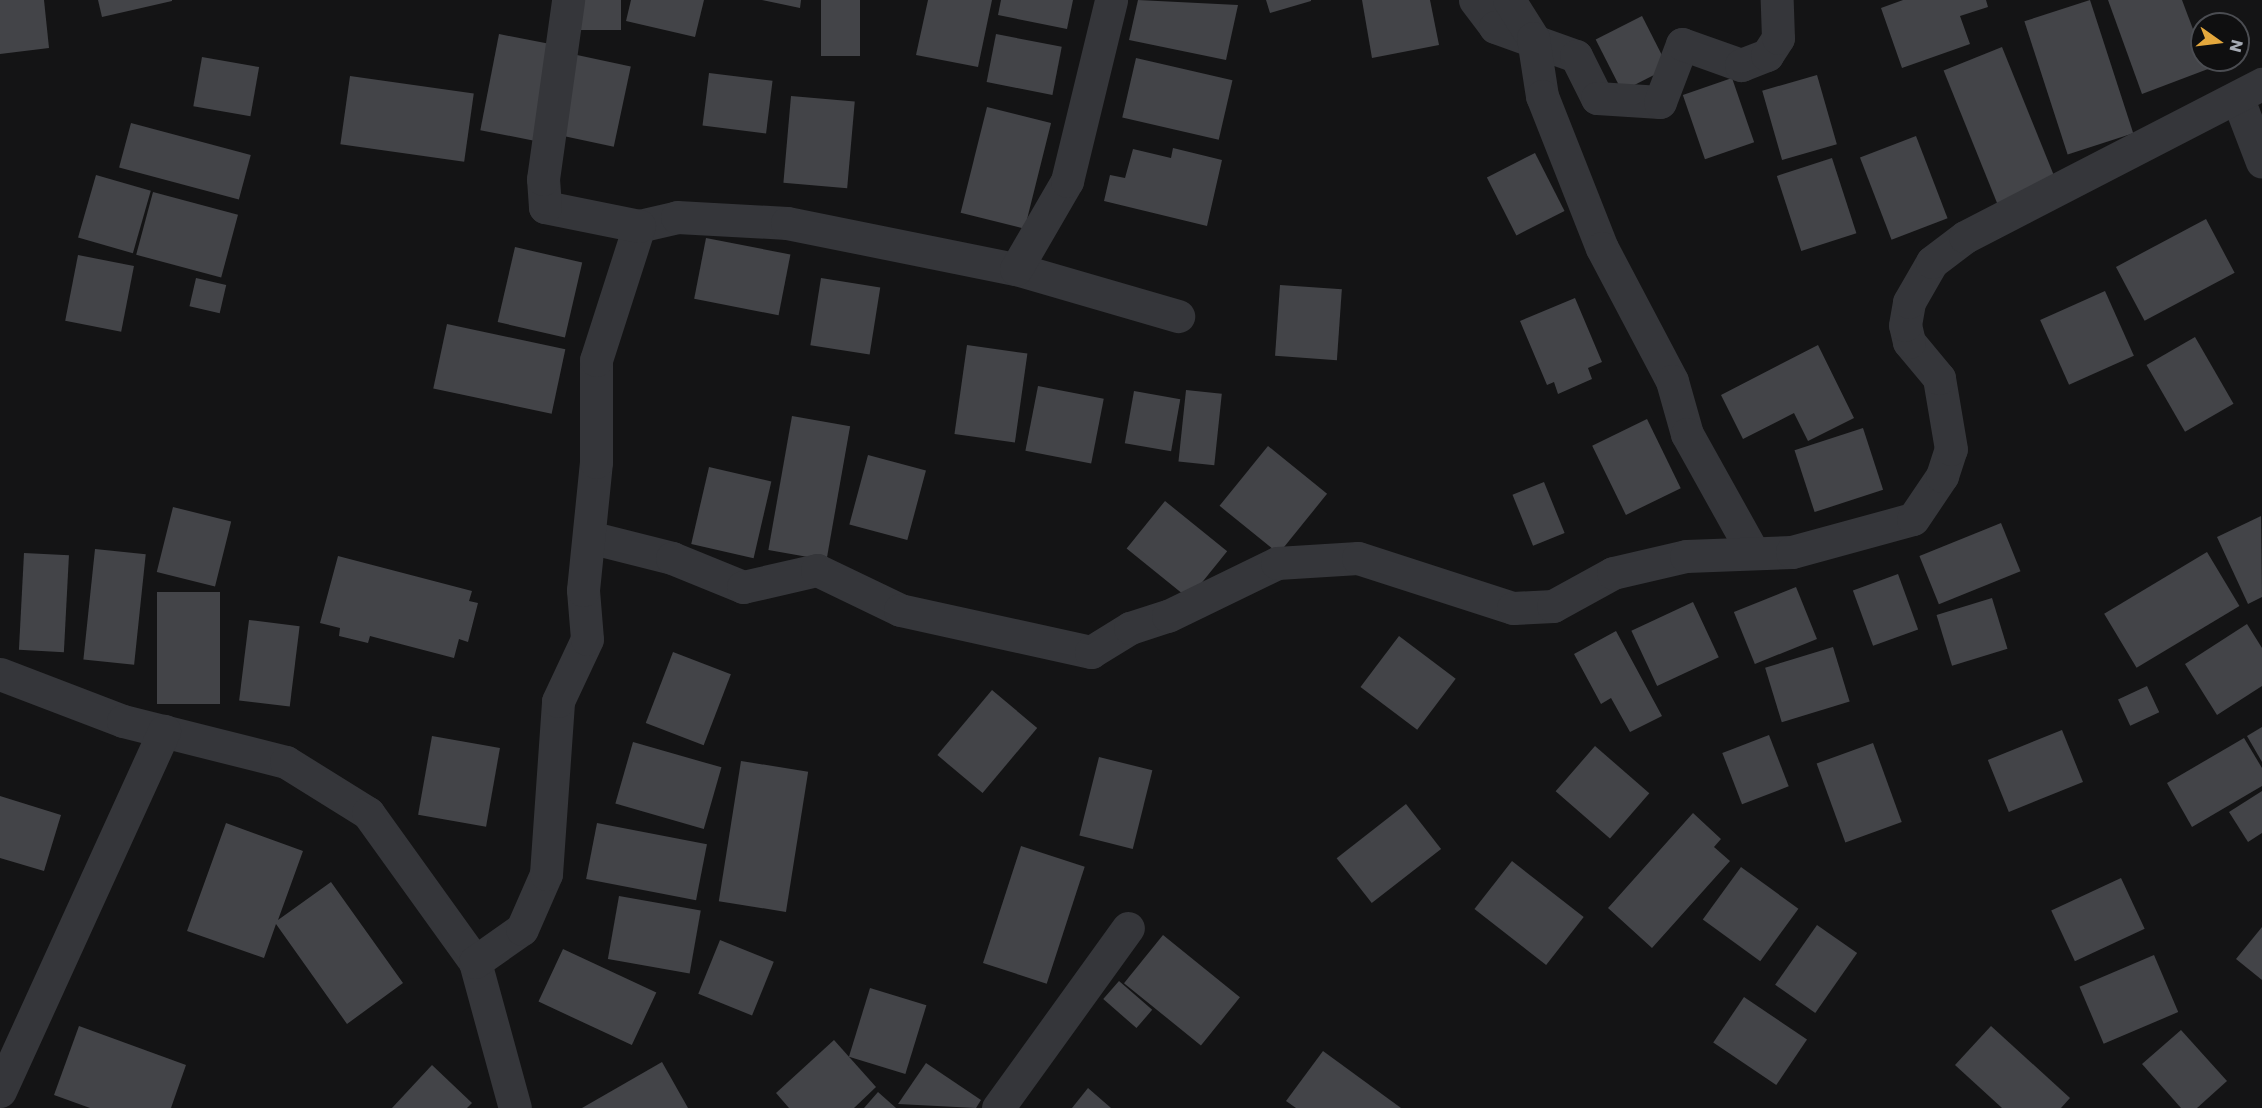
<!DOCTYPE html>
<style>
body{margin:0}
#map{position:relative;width:2262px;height:1108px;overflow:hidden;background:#141415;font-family:Poppins,sans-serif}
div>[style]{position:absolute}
.building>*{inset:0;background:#434448;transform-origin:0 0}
.minor>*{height:33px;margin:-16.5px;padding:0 16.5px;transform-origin:16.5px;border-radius:16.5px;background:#35363a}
span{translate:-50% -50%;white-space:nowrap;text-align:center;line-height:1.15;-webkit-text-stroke:4.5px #0f0f10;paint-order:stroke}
.north{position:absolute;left:2190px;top:12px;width:60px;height:60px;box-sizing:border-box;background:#0f0f10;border:2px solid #4b4d52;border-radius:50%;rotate:104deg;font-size:16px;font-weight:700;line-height:24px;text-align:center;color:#a6abb4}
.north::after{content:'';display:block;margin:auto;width:21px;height:27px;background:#e4a83d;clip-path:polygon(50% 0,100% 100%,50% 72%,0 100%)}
</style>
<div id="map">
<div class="building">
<i style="clip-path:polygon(0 0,44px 0,49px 48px,0 54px)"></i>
<i style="clip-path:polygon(98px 0,172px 0,172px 1px,102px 17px)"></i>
<i style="left:581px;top:0;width:40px;height:30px"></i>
<i style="clip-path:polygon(631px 0,704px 0,695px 37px,626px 21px)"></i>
<i style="clip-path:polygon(762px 0,801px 0,800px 8px)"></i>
<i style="left:821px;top:0;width:39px;height:56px"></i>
<i style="clip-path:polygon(928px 0,992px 0,978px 67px,916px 55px)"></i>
<i style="clip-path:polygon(1001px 0,1073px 0,1067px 29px,998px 15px)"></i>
<i style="clip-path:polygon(1138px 0,1238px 5px,1226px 60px,1129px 40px)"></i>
<i style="clip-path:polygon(1266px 0,1311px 0,1311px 1px,1270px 13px)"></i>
<i style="clip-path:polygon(1362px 0,1430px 0,1439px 45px,1372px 58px)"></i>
<i style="clip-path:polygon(1903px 0,1986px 0,1988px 7px,1960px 16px,1970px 44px,1902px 68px,1881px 8px)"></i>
<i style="left:2090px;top:0;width:140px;height:69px;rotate:72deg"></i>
<i style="clip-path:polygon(2108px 0,2182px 0,2208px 69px,2142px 94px)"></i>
<i style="left:1642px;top:16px;width:58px;height:52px;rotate:63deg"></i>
<i style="left:499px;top:34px;width:60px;height:98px;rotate:11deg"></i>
<i style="left:996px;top:34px;width:67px;height:49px;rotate:11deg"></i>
<i style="left:2002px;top:47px;width:143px;height:63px;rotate:68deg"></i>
<i style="left:577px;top:55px;width:55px;height:82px;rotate:12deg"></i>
<i style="left:202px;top:57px;width:58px;height:50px;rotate:10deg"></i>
<i style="left:1136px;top:58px;width:99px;height:61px;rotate:13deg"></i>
<i style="left:709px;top:73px;width:64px;height:53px;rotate:7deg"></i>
<i style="left:1817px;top:75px;width:72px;height:57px;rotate:74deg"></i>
<i style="left:350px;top:76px;width:125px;height:69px;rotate:8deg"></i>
<i style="left:1732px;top:78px;width:68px;height:52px;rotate:71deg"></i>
<i style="left:791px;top:96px;width:64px;height:87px;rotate:5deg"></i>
<i style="left:987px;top:107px;width:66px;height:109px;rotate:14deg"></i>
<i style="left:131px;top:123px;width:124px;height:46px;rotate:15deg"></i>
<i style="left:1916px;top:136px;width:88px;height:60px;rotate:69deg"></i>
<i style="clip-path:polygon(1173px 148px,1222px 160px,1207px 226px,1104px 201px,1110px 175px,1125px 178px,1133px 149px,1171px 158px)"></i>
<i style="left:1535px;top:153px;width:65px;height:54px;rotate:63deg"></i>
<i style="left:1832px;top:158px;width:79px;height:58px;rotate:72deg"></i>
<i style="left:96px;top:175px;width:57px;height:65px;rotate:16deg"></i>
<i style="left:153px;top:192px;width:88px;height:65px;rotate:15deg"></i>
<i style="left:2206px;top:219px;width:61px;height:102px;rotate:62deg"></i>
<i style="left:706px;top:238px;width:86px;height:62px;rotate:11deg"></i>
<i style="left:515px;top:247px;width:69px;height:77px;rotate:13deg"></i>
<i style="left:78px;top:255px;width:57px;height:67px;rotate:11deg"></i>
<i style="left:196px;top:278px;width:31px;height:29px;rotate:13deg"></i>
<i style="left:821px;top:278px;width:60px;height:68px;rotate:9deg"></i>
<i style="left:1280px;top:285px;width:62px;height:71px;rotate:4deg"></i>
<i style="left:2105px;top:291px;width:71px;height:71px;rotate:66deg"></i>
<i style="clip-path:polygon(1575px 298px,1602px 362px,1588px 368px,1592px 379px,1558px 394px,1554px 382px,1547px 385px,1520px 321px)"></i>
<i style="left:447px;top:324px;width:121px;height:66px;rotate:12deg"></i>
<i style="left:2195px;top:337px;width:77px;height:56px;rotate:60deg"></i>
<i style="left:967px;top:345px;width:61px;height:90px;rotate:8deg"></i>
<i style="clip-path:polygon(1818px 345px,1854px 418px,1808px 441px,1794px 413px,1743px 439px,1721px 395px)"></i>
<i style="left:1038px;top:386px;width:67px;height:66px;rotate:11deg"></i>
<i style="left:1186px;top:390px;width:36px;height:72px;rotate:6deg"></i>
<i style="left:1134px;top:391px;width:47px;height:53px;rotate:10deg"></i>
<i style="left:792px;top:416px;width:59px;height:136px;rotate:10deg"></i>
<i style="left:1647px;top:419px;width:77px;height:61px;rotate:64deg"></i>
<i style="left:1863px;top:428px;width:65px;height:72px;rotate:72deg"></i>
<i style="left:1268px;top:446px;width:76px;height:77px;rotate:39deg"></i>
<i style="left:868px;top:455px;width:60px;height:72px;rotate:15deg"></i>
<i style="left:709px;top:467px;width:64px;height:79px;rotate:13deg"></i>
<i style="left:1544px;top:482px;width:55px;height:34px;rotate:68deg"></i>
<i style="left:1165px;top:501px;width:80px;height:61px;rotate:39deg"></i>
<i style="left:173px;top:507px;width:60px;height:67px;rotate:14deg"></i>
<i style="clip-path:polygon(2261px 516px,2262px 597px,2248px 604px,2217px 537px)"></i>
<i style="left:2001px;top:523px;width:52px;height:88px;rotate:68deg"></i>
<i style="left:95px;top:549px;width:51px;height:111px;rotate:6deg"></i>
<i style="left:2207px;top:552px;width:63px;height:120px;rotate:59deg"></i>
<i style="left:24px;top:553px;width:45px;height:97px;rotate:3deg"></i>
<i style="clip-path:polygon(338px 556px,472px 591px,469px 601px,478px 603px,468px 642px,459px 639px,454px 658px,370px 636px,368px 643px,339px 636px,340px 628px,320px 623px)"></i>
<i style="left:1898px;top:574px;width:59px;height:48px;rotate:70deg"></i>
<i style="left:1796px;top:587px;width:56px;height:67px;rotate:68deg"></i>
<i style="left:157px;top:592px;width:63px;height:112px"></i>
<i style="left:1992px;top:598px;width:53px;height:58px;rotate:73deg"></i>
<i style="left:1693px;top:602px;width:61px;height:68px;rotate:65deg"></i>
<i style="left:249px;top:620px;width:51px;height:81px;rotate:7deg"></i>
<i style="clip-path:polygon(2247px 624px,2262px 648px,2262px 686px,2217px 715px,2185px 664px)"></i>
<i style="clip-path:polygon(1616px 631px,1662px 716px,1630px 732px,1611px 698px,1601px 704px,1574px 654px)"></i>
<i style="left:1399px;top:636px;width:71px;height:64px;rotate:37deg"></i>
<i style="left:1833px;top:647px;width:57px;height:71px;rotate:73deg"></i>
<i style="left:673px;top:652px;width:62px;height:76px;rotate:21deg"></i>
<i style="left:2147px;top:686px;width:29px;height:32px;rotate:65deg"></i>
<i style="left:992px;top:690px;width:59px;height:85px;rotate:40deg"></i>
<i style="clip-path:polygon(2262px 727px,2262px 762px,2247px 736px)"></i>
<i style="left:2062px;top:730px;width:56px;height:80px;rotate:68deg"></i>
<i style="left:1769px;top:735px;width:55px;height:50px;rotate:69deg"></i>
<i style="left:432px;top:736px;width:69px;height:80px;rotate:10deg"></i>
<i style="clip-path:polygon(2244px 738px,2262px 768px,2262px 786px,2192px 827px,2167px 783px)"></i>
<i style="left:633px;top:742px;width:92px;height:64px;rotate:16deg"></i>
<i style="left:1873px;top:743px;width:84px;height:60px;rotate:70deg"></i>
<i style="left:1595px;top:746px;width:72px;height:60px;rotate:41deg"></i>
<i style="left:1099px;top:757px;width:55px;height:81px;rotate:14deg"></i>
<i style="left:741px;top:761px;width:68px;height:142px;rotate:9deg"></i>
<i style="clip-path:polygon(2262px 791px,2262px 833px,2248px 842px,2229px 812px)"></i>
<i style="clip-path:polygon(0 796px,61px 815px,44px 871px,0 858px)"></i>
<i style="left:1406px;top:804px;width:57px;height:88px;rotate:52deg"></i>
<i style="clip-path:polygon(1693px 813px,1721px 839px,1714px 847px,1730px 861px,1652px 948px,1608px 908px)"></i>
<i style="clip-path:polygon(226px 823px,303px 851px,278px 920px,331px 882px,403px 983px,347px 1024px,276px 924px,264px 958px,187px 931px)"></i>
<i style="left:597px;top:823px;width:112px;height:57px;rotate:11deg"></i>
<i style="left:1021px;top:846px;width:67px;height:123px;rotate:18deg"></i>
<i style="left:1512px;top:861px;width:91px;height:61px;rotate:38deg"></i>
<i style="left:1741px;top:867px;width:71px;height:65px;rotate:36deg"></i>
<i style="left:2121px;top:878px;width:56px;height:77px;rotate:65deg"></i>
<i style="left:619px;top:896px;width:83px;height:64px;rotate:10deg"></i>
<i style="left:1817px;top:925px;width:49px;height:73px;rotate:35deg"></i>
<i style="clip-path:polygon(2262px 927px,2262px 980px,2236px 959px)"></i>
<i style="left:1163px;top:935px;width:99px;height:62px;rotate:39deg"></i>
<i style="left:720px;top:940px;width:58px;height:58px;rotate:22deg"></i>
<i style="left:563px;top:949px;width:103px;height:58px;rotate:25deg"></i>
<i style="left:2154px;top:955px;width:62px;height:81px;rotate:67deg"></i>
<i style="left:1119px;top:981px;width:44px;height:24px;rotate:41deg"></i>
<i style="left:870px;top:988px;width:59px;height:72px;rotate:17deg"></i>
<i style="left:1744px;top:997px;width:76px;height:55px;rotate:34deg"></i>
<i style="clip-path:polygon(79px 1026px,186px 1065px,171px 1108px,90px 1108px,54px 1095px)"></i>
<i style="clip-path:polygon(1991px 1026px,2070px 1098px,2061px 1108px,2002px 1108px,1955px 1065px)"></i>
<i style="clip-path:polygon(2181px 1030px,2227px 1081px,2197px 1108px,2181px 1108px,2142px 1064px)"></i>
<i style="clip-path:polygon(834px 1040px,876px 1087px,854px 1108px,789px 1108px,776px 1093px)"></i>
<i style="clip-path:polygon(1323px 1051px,1401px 1108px,1296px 1108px,1286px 1101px)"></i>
<i style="clip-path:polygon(662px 1062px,688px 1108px,582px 1108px)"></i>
<i style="clip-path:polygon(926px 1063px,981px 1100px,976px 1108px,898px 1104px)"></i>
<i style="clip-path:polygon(432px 1065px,472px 1103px,467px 1108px,392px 1108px)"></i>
<i style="clip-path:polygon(1088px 1088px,1111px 1108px,1072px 1108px)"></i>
<i style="clip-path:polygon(878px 1092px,896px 1108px,864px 1108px)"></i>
</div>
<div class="minor">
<i style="left:1475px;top:0;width:34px;rotate:53deg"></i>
<i style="left:1495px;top:27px;width:86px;rotate:19.7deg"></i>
<i style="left:1576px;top:56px;width:47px;rotate:63.4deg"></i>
<i style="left:1597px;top:98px;width:63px;rotate:3.6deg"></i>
<i style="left:1660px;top:102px;width:62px;rotate:-69.2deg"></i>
<i style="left:1682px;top:44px;width:63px;rotate:19.6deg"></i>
<i style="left:1741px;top:65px;width:28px;rotate:-21deg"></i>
<i style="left:1767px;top:55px;width:20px;rotate:-57deg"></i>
<i style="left:1778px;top:38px;width:38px;rotate:-92deg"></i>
<i style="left:1509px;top:0;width:45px;rotate:57.7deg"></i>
<i style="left:1533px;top:38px;width:59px;rotate:81.2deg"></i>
<i style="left:1542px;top:96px;width:163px;rotate:68.5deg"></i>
<i style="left:1602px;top:248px;width:150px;rotate:62.2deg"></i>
<i style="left:1672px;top:381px;width:55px;rotate:74.2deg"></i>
<i style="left:1687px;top:434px;width:134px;rotate:60.9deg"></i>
<i style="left:2238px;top:99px;width:67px;rotate:69.1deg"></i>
<i style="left:639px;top:226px;width:39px;rotate:-13deg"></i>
<i style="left:677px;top:217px;width:110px;rotate:3.1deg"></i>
<i style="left:787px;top:223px;width:234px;rotate:11.4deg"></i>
<i style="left:1016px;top:269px;width:169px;rotate:16.2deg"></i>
<i style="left:1016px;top:269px;width:102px;rotate:-59.9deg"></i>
<i style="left:1067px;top:181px;width:186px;rotate:-76.3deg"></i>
<i style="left:589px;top:537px;width:86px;rotate:14.2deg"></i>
<i style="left:672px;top:558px;width:77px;rotate:22.2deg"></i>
<i style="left:743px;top:587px;width:76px;rotate:-12.9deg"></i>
<i style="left:817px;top:570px;width:92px;rotate:25.7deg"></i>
<i style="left:900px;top:610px;width:196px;rotate:12.4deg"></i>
<i style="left:1091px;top:652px;width:46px;rotate:-31.6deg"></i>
<i style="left:1130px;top:628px;width:40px;rotate:-18deg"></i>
<i style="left:1168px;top:616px;width:121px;rotate:-25.9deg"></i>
<i style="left:1277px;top:563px;width:81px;rotate:-3.5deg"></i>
<i style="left:1358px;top:558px;width:163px;rotate:17.9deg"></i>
<i style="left:1513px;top:608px;width:40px;rotate:-2.9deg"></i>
<i style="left:1553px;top:606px;width:68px;rotate:-28.8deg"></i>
<i style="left:1613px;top:573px;width:75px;rotate:-13.1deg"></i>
<i style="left:1686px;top:556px;width:106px;rotate:-2.2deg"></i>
<i style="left:1792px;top:552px;width:125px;rotate:-15.3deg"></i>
<i style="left:1913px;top:519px;width:52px;rotate:-56deg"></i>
<i style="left:1942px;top:476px;width:28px;rotate:-72deg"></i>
<i style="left:1951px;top:449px;width:72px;rotate:-99.6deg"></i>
<i style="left:1939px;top:378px;width:47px;rotate:-129.8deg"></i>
<i style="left:1909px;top:342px;width:17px;rotate:-103deg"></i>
<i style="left:1905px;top:325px;width:23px;rotate:-80deg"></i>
<i style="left:1909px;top:302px;width:46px;rotate:-60.1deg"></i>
<i style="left:1932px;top:262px;width:41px;rotate:-37.1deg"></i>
<i style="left:1965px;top:237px;width:334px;rotate:-27.3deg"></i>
<i style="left:0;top:674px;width:132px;rotate:20.9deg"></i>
<i style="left:123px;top:721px;width:168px;rotate:14.1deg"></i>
<i style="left:286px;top:762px;width:97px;rotate:31.9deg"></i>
<i style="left:368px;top:813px;width:183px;rotate:54.3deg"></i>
<i style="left:475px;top:962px;width:151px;rotate:74.7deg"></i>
<i style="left:475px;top:962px;width:57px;rotate:-35.1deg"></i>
<i style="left:522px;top:929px;width:60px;rotate:-66.4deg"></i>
<i style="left:546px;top:874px;width:173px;rotate:-86deg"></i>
<i style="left:558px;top:701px;width:68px;rotate:-64.9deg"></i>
<i style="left:587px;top:639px;width:49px;rotate:-94.7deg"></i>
<i style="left:583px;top:590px;width:129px;rotate:-84.2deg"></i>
<i style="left:596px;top:462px;width:102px;rotate:-90deg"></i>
<i style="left:596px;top:360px;width:141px;rotate:-72.2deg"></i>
<i style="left:639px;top:226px;width:96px;rotate:-168.6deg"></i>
<i style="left:545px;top:207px;width:28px;rotate:-94deg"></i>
<i style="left:543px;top:179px;width:181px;rotate:-82deg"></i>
<i style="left:0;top:1091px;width:396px;rotate:-65.5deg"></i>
<i style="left:998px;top:1108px;width:222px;rotate:-54.2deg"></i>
</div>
<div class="north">N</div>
</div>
